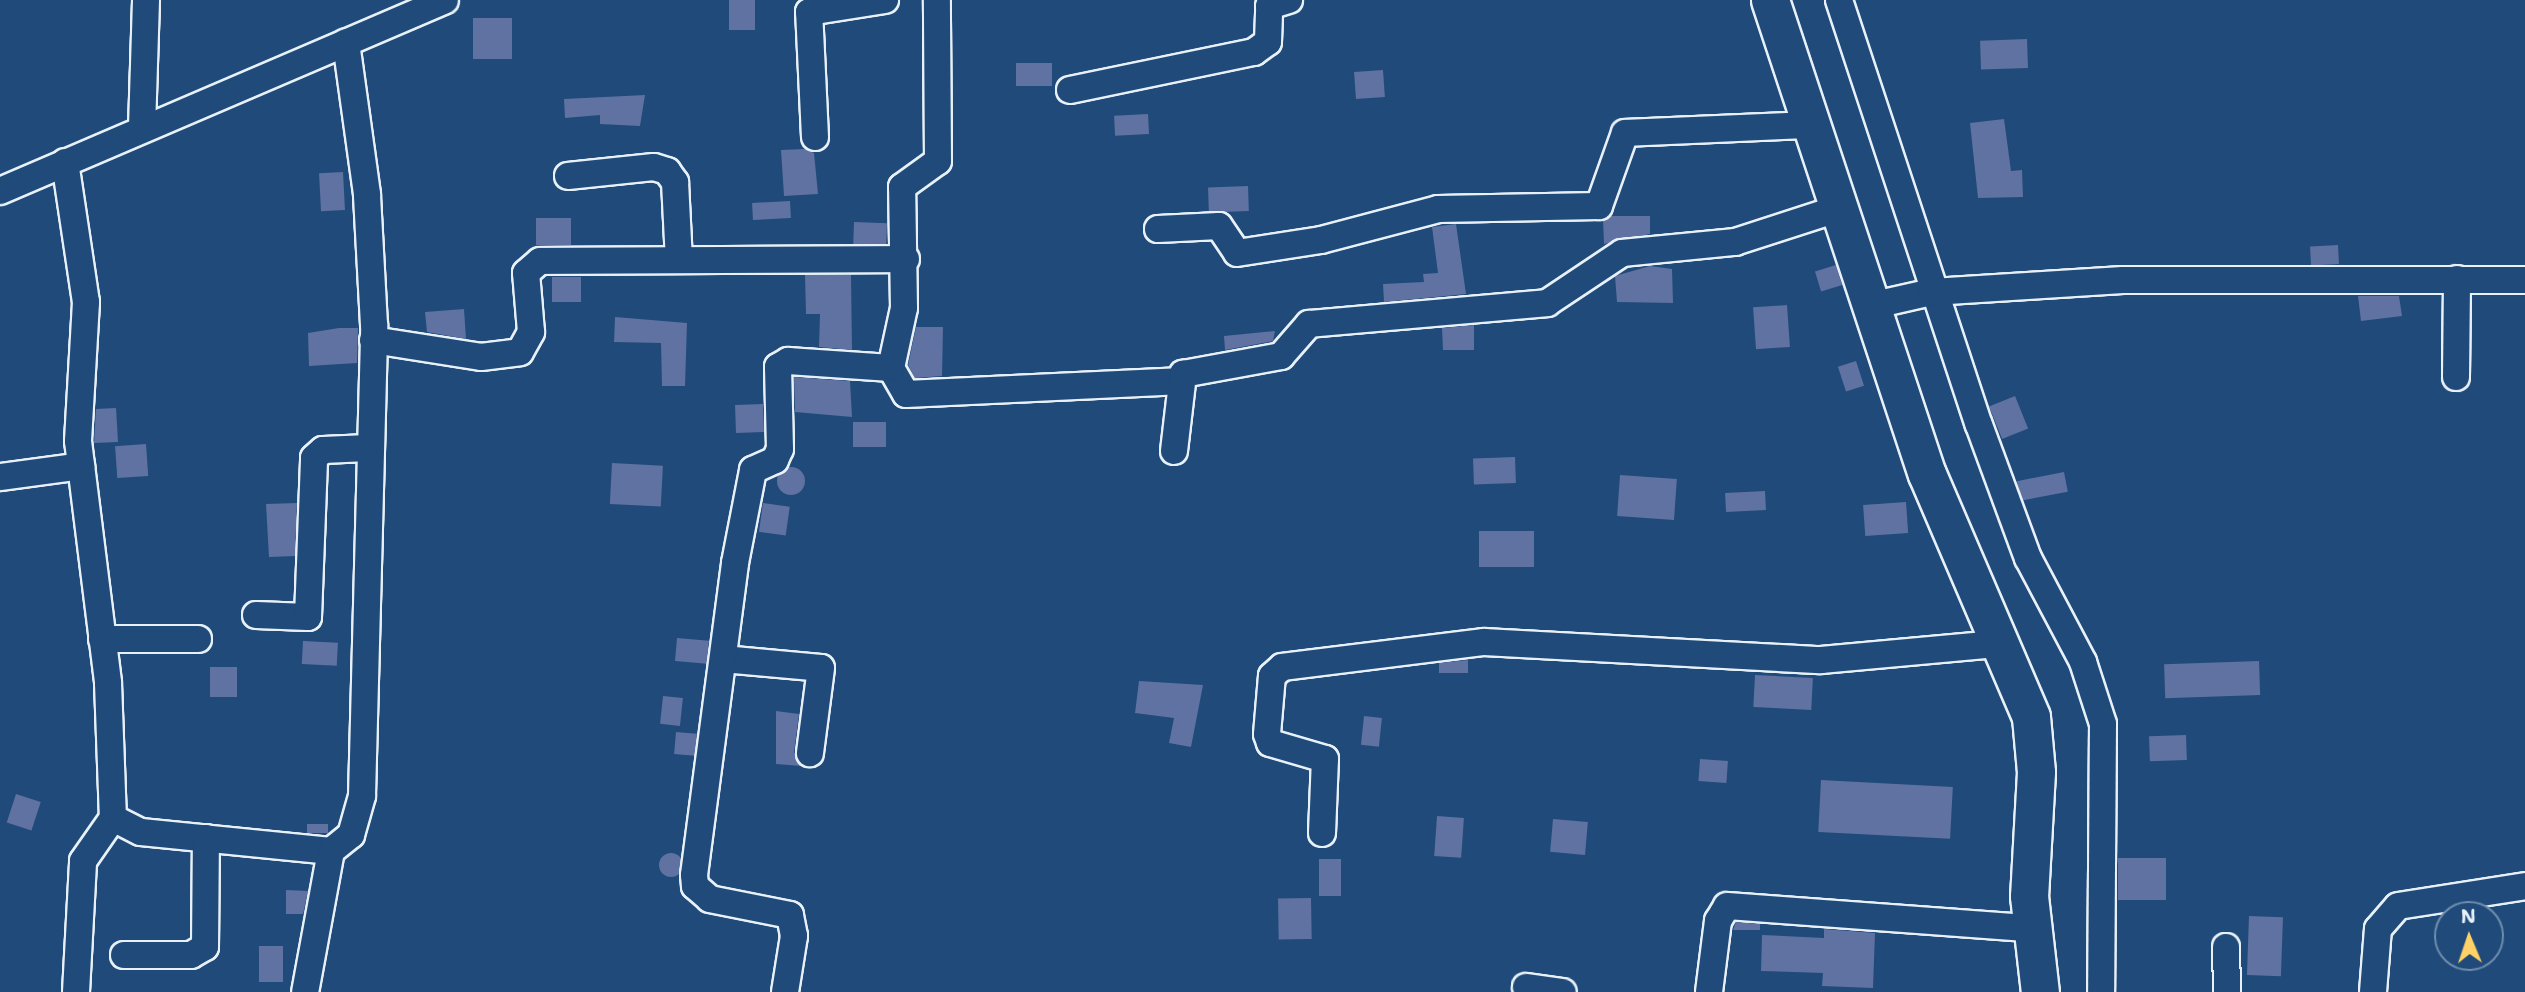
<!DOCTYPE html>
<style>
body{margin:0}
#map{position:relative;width:2525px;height:992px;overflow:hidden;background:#1f4a7a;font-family:"Shantell Sans",sans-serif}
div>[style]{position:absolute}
.building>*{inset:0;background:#5f72a1;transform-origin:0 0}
.round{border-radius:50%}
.roads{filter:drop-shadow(2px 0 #e8f1f8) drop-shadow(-2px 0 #e8f1f8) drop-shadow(0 2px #e8f1f8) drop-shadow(0 -2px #e8f1f8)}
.minor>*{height:26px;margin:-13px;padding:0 13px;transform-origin:13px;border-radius:13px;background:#1f4a7a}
.secondary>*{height:37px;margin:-18.5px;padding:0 18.5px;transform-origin:18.5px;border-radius:18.5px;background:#1f4a7a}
span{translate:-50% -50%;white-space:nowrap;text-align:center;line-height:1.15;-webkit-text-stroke:7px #1f4a7a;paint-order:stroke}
.north{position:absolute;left:2434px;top:901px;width:70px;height:70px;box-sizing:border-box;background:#1f4a7a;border:2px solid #6f8dac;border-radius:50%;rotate:358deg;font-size:19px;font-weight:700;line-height:28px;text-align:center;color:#e8f1f8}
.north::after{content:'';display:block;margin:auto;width:24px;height:32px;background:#ffd166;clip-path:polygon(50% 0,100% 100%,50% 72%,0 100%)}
</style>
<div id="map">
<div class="building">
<i style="left:729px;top:0;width:26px;height:30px"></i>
<i style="left:473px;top:18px;width:39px;height:41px"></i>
<i style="left:2027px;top:39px;width:29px;height:47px;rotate:88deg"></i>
<i style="left:1052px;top:63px;width:23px;height:36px;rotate:90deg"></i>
<i style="left:1383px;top:70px;width:27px;height:29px;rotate:86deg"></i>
<i style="clip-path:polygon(645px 95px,640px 126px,600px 124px,600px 115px,565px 118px,564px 99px)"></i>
<i style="left:1148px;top:114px;width:20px;height:34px;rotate:87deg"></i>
<i style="clip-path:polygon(2004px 119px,2011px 171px,2022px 170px,2023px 197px,1978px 198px,1970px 123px)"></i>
<i style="clip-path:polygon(805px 149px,814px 153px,818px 194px,784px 196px,781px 150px)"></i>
<i style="left:343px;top:172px;width:38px;height:24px;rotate:87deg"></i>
<i style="left:1248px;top:186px;width:25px;height:40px;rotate:88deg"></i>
<i style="left:790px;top:201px;width:17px;height:38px;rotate:87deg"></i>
<i style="clip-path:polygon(1610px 216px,1650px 216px,1650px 234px,1604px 244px,1603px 220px)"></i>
<i style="left:571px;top:218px;width:27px;height:35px;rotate:90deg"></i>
<i style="left:854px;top:222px;width:33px;height:22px;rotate:2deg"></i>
<i style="clip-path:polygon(1456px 224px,1466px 294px,1384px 302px,1383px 284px,1424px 282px,1423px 274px,1438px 273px,1432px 227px)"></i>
<i style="left:2338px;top:245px;width:19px;height:28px;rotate:87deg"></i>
<i style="left:1836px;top:265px;width:21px;height:22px;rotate:73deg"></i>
<i style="clip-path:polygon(1650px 266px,1672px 269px,1673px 303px,1617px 302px,1615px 276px)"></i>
<i style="clip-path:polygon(805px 275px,851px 275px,852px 350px,819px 347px,820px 314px,806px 314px)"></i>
<i style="left:552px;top:277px;width:29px;height:25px"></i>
<i style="clip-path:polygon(2358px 296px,2399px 296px,2402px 316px,2361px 321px)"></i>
<i style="left:1787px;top:305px;width:42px;height:34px;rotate:86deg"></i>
<i style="clip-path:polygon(464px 309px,466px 339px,427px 332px,425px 312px)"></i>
<i style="clip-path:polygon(615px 317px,687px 323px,685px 386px,662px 386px,661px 343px,614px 342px)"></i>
<i style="clip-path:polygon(1474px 325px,1474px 350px,1443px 350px,1442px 328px)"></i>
<i style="clip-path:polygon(916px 327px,943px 327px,942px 376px,915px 378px,908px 365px)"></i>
<i style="clip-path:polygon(339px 328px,358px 328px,357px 363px,309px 366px,308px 333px)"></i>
<i style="clip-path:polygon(1275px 331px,1273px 341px,1225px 350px,1224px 336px)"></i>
<i style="left:1856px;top:361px;width:26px;height:19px;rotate:72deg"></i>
<i style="clip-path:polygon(794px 377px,850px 381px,852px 417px,795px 412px)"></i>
<i style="left:2015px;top:396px;width:35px;height:28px;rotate:68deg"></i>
<i style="left:763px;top:404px;width:28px;height:28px;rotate:88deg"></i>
<i style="clip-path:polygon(116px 408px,118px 442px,94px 443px,96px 409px)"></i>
<i style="left:853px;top:422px;width:33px;height:25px"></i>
<i style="left:146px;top:444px;width:32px;height:31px;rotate:86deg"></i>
<i style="left:1515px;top:457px;width:26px;height:42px;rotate:88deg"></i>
<i style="left:612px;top:463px;width:51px;height:41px;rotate:3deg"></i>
<i class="round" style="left:777px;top:467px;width:28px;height:28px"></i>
<i style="left:2064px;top:472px;width:20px;height:48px;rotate:79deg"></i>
<i style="left:1620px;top:475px;width:57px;height:41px;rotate:4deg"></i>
<i style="left:1765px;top:491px;width:19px;height:40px;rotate:87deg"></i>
<i style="left:1906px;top:502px;width:31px;height:43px;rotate:86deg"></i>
<i style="clip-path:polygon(297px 503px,295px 556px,269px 557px,266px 504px)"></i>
<i style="left:763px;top:503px;width:27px;height:29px;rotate:8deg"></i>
<i style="left:1534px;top:531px;width:36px;height:55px;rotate:90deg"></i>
<i style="left:677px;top:638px;width:32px;height:23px;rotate:5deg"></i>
<i style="left:303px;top:641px;width:35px;height:23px;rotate:3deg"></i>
<i style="clip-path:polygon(1468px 660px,1468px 673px,1439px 673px,1439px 663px)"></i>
<i style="left:2259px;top:661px;width:34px;height:95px;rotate:88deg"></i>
<i style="left:210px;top:667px;width:27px;height:30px"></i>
<i style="left:1755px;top:675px;width:58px;height:32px;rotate:3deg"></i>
<i style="clip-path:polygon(1139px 681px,1203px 685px,1191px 747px,1169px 743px,1174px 718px,1135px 713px)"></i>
<i style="left:663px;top:696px;width:20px;height:28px;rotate:6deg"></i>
<i style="clip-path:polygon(776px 711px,799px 714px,794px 752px,802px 766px,776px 764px)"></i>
<i style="left:1364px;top:716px;width:18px;height:29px;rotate:6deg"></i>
<i style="left:676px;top:732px;width:21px;height:22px;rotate:5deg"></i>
<i style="left:2186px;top:735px;width:25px;height:37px;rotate:88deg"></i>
<i style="left:1700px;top:759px;width:28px;height:22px;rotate:4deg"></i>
<i style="left:1821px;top:780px;width:132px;height:52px;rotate:3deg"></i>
<i style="left:16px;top:794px;width:26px;height:30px;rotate:18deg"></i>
<i style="left:1437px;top:816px;width:27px;height:40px;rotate:4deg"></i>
<i style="left:1553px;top:819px;width:35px;height:33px;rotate:5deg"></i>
<i style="left:307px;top:824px;width:21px;height:9px"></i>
<i class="round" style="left:659px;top:853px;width:24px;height:24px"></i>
<i style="left:2118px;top:858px;width:48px;height:42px"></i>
<i style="left:1341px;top:859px;width:37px;height:22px;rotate:90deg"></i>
<i style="clip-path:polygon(286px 890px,308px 891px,303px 914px,286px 914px)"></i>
<i style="left:1311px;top:898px;width:41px;height:33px;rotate:89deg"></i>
<i style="left:2249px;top:916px;width:34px;height:59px;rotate:2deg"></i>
<i style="clip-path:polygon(1736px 922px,1760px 924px,1760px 930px,1733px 930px)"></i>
<i style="clip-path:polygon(1824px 929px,1875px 933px,1873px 988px,1822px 986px,1823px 973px,1761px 971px,1762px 935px,1824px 938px)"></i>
<i style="left:259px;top:946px;width:24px;height:36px"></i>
</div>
<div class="roads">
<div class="minor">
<i style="left:1839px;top:0;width:447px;rotate:71.8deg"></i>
<i style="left:1979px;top:425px;width:142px;rotate:69.8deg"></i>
<i style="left:2028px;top:558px;width:118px;rotate:62.1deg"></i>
<i style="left:2083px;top:662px;width:65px;rotate:72.1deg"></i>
<i style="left:2103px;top:724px;width:268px;rotate:90.4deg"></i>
<i style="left:1070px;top:90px;width:188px;rotate:-11.7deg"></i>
<i style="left:1254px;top:52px;width:17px;rotate:-36deg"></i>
<i style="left:1268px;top:42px;width:36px;rotate:-88deg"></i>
<i style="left:1269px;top:6px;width:21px;rotate:-17deg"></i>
<i style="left:142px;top:128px;width:128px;rotate:-88.2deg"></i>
<i style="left:815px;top:137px;width:125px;rotate:-92.7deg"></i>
<i style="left:809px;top:12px;width:77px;rotate:-9deg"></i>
<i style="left:65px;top:162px;width:142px;rotate:81.5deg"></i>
<i style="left:86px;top:302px;width:139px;rotate:93.3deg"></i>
<i style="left:78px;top:441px;width:244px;rotate:82.9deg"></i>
<i style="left:108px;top:683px;width:135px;rotate:87.9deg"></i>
<i style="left:113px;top:818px;width:31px;rotate:27deg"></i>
<i style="left:141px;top:832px;width:191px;rotate:5.7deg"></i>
<i style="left:331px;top:851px;width:143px;rotate:100.4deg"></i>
<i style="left:568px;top:176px;width:86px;rotate:-6deg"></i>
<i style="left:654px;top:167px;width:14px;rotate:17deg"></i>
<i style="left:667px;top:171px;width:14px;rotate:54deg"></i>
<i style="left:675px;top:182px;width:78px;rotate:87.1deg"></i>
<i style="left:0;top:191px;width:484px;rotate:-23.2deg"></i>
<i style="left:1158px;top:229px;width:61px;rotate:-2.8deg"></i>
<i style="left:1219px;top:226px;width:32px;rotate:56deg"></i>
<i style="left:1237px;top:253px;width:85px;rotate:-8.8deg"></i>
<i style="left:1321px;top:240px;width:121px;rotate:-14.8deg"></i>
<i style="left:1438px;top:209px;width:161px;rotate:-1.1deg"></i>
<i style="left:1599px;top:206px;width:77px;rotate:-70.4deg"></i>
<i style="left:1625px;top:133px;width:185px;rotate:-2.5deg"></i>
<i style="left:1870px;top:306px;width:64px;rotate:-12.7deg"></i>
<i style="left:1932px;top:292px;width:191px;rotate:-3.6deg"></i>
<i style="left:2123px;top:280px;width:402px"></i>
<i style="left:373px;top:340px;width:109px;rotate:8.9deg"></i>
<i style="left:481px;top:357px;width:39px;rotate:-7deg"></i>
<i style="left:520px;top:352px;width:23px;rotate:-61deg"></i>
<i style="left:531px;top:332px;width:59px;rotate:-94.8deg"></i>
<i style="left:526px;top:273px;width:18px;rotate:-41deg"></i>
<i style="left:540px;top:261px;width:366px;rotate:-0.3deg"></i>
<i style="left:891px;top:368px;width:30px;rotate:60deg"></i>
<i style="left:906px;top:394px;width:272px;rotate:-2.7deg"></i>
<i style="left:2456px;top:377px;width:98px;rotate:-89.4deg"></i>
<i style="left:1174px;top:451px;width:78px;rotate:-83.3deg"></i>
<i style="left:1183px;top:374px;width:100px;rotate:-10.4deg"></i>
<i style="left:1281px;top:356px;width:43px;rotate:-48.8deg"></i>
<i style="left:1309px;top:324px;width:239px;rotate:-5deg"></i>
<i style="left:1547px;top:303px;width:90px;rotate:-33.7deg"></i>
<i style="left:1622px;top:253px;width:114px;rotate:-5.6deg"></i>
<i style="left:1735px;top:242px;width:110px;rotate:-17.9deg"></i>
<i style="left:0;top:477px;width:82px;rotate:-7.7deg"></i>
<i style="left:256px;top:615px;width:52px;rotate:2.2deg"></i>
<i style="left:308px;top:617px;width:159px;rotate:-87.8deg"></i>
<i style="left:314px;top:458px;width:12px;rotate:-42deg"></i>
<i style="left:323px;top:450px;width:45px;rotate:-2.5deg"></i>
<i style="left:102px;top:639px;width:96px"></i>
<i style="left:723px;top:659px;width:98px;rotate:5.2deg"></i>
<i style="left:821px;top:668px;width:86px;rotate:97.4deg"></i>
<i style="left:1322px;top:833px;width:74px;rotate:-87.7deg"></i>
<i style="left:1325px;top:759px;width:57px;rotate:-163.8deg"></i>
<i style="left:1270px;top:743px;width:9px;rotate:-108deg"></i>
<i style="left:1267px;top:734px;width:58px;rotate:-85.1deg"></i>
<i style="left:1272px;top:676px;width:13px;rotate:-42deg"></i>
<i style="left:1282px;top:667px;width:204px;rotate:-7.1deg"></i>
<i style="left:1484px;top:642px;width:337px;rotate:3.1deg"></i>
<i style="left:1821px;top:660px;width:176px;rotate:-5.2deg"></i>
<i style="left:331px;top:851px;width:26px;rotate:-39deg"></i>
<i style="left:351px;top:835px;width:41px;rotate:-74.2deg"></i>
<i style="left:362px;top:796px;width:471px;rotate:-88.5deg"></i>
<i style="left:374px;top:325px;width:131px;rotate:-93.1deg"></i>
<i style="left:367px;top:194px;width:153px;rotate:-97.9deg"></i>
<i style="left:2226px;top:947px;width:45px;rotate:88.7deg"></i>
<i style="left:124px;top:955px;width:67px"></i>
<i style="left:191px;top:955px;width:16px;rotate:-30deg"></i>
<i style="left:205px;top:947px;width:109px;rotate:-89.5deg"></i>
<i style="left:1526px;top:987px;width:37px;rotate:8deg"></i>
<i style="left:76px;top:992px;width:131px;rotate:-86.9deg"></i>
<i style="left:83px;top:861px;width:52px;rotate:-55.1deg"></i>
<i style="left:785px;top:992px;width:57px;rotate:-80.9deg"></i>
<i style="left:794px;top:936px;width:21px;rotate:-101deg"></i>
<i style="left:790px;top:915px;width:82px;rotate:-168.7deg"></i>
<i style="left:710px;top:899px;width:20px;rotate:-139deg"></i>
<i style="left:695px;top:886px;width:11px;rotate:-95deg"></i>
<i style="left:694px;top:875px;width:315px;rotate:-82.5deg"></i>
<i style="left:735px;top:563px;width:95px;rotate:-79deg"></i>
<i style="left:753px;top:470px;width:24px;rotate:-24deg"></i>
<i style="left:775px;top:460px;width:12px;rotate:-66deg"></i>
<i style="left:780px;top:449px;width:82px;rotate:-91.4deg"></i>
<i style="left:778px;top:367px;width:12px;rotate:-31deg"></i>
<i style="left:788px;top:361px;width:103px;rotate:3.9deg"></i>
<i style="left:891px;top:368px;width:61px;rotate:-77.8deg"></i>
<i style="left:904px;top:308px;width:121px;rotate:-90.9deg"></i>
<i style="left:902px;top:187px;width:44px;rotate:-35.8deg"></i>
<i style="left:938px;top:161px;width:161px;rotate:-90.4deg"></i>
<i style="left:1709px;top:992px;width:72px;rotate:-82.8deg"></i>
<i style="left:1718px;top:921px;width:17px;rotate:-59deg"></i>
<i style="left:1727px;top:906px;width:304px;rotate:4.2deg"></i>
<i style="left:2373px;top:992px;width:63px;rotate:-85.5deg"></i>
<i style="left:2378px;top:929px;width:30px;rotate:-49deg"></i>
<i style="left:2398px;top:906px;width:129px;rotate:-8.9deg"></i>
</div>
<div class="secondary">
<i style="left:1770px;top:0;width:499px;rotate:71.7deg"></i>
<i style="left:1927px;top:474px;width:264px;rotate:66.8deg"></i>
<i style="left:2031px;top:717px;width:55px;rotate:84.8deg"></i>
<i style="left:2036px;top:772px;width:124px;rotate:93.2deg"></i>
<i style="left:2029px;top:896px;width:97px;rotate:83.5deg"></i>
</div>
</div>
<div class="north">N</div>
</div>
